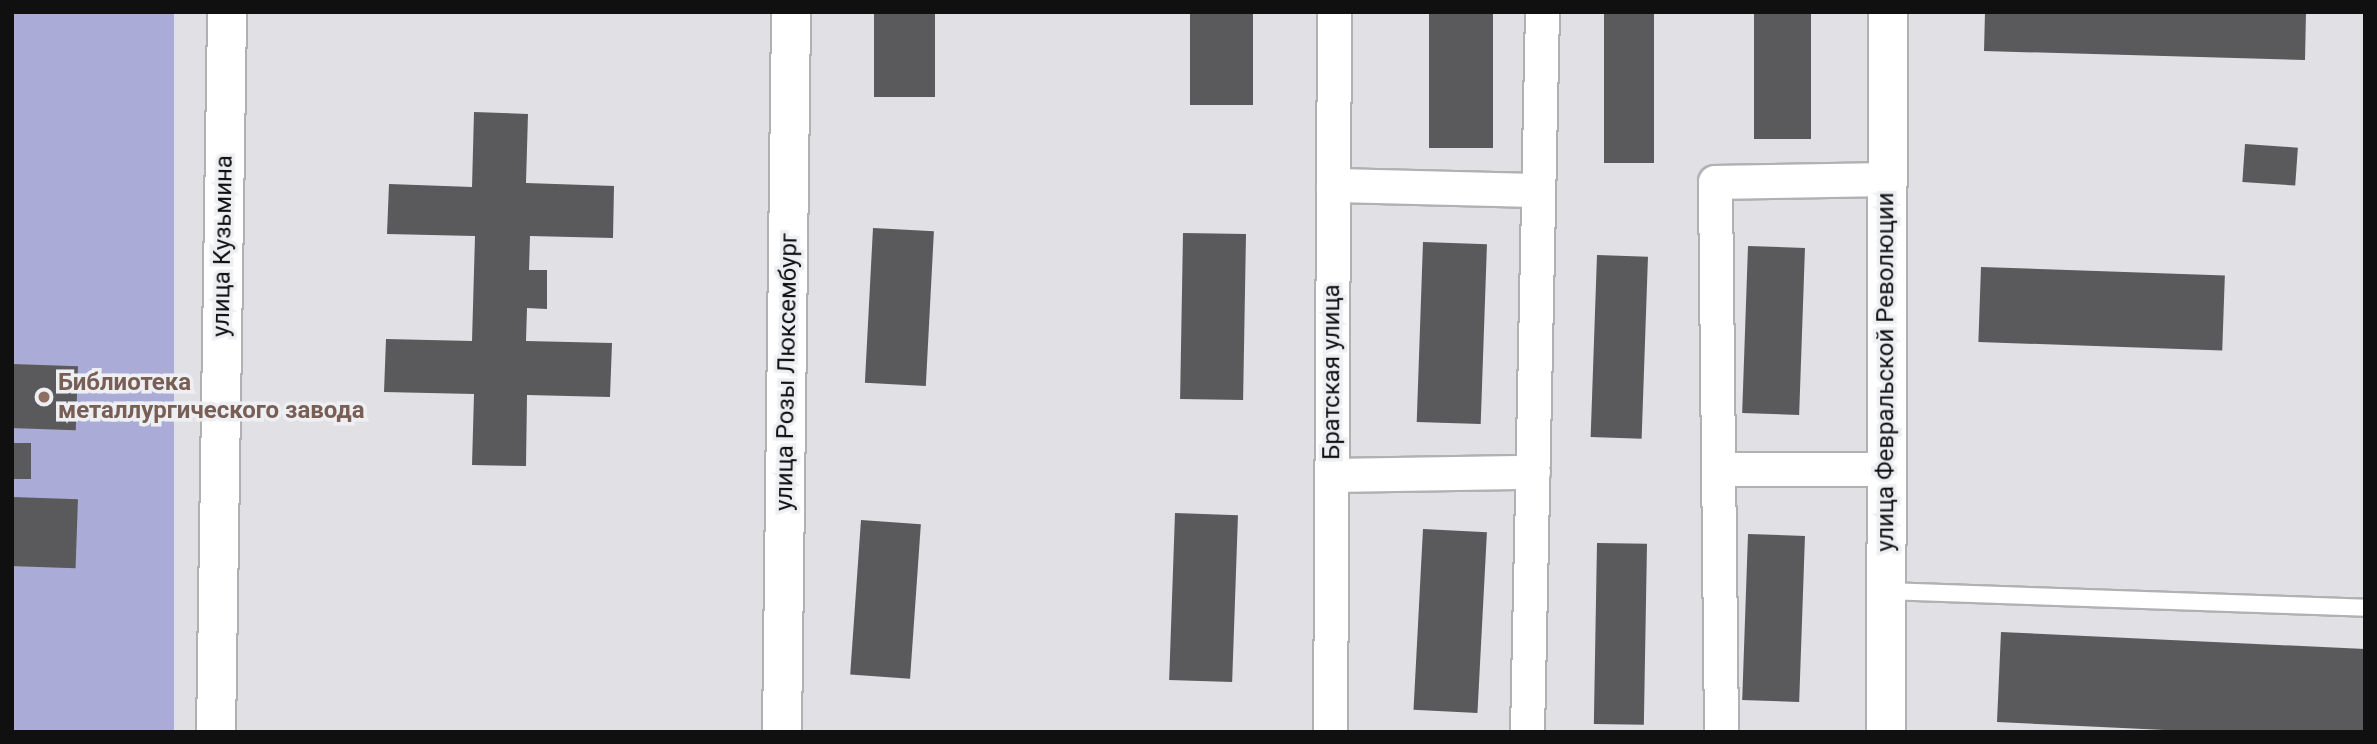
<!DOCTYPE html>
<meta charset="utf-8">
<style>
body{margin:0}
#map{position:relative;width:2377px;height:744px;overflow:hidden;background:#e1e1e5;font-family:Roboto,sans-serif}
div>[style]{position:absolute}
.green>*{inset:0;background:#aaabd6;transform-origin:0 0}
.building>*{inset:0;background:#5a595b;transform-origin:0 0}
.roads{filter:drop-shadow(2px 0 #b1b1b4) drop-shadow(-2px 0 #b1b1b4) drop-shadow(0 2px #b1b1b4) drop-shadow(0 -2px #b1b1b4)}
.service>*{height:16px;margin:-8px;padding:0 8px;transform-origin:8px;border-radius:8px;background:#fff}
.minor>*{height:33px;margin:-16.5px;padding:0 16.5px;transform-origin:16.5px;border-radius:16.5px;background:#fff}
.tertiary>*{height:38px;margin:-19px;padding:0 19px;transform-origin:19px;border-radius:19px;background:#fff}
.dots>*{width:19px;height:19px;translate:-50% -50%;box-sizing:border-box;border:4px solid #eeeff2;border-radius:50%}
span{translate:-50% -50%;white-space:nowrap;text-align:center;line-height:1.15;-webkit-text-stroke:7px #eeeff2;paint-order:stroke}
.street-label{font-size:24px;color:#101011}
.education-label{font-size:24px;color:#785e54;font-weight:700}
.left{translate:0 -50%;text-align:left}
.frame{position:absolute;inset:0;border:14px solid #101011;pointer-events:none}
</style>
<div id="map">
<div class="green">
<i style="left:12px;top:12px;width:162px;height:720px"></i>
</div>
<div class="building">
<i style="left:874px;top:12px;width:61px;height:85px"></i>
<i style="left:1190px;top:12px;width:63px;height:93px"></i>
<i style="left:1429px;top:12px;width:64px;height:136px"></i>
<i style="left:1604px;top:12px;width:50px;height:151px"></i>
<i style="left:1754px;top:12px;width:57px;height:127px"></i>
<i style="clip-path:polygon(1985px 12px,2306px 12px,2305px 60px,1984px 51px)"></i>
<i style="clip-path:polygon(474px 112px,528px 114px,526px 183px,614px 186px,613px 238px,530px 236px,529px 270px,547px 270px,547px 309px,527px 308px,526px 341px,612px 343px,610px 397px,527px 395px,526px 466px,472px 465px,474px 394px,384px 392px,386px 339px,472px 341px,475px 236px,387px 234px,389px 184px,472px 187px)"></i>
<i style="left:2245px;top:144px;width:53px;height:38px;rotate:4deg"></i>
<i style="left:873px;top:228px;width:61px;height:155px;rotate:3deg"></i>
<i style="left:1183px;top:233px;width:63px;height:166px;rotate:1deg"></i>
<i style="left:1423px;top:242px;width:64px;height:180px;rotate:2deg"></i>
<i style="left:1748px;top:246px;width:57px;height:167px;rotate:2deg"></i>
<i style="left:1597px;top:255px;width:51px;height:182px;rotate:2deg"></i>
<i style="left:1981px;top:267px;width:244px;height:75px;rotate:2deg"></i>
<i style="left:12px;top:364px;width:66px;height:64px;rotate:2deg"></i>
<i style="left:12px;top:443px;width:19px;height:36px"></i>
<i style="left:12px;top:497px;width:66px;height:69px;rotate:2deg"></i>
<i style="left:1175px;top:513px;width:63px;height:167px;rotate:2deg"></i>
<i style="left:861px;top:520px;width:60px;height:155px;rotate:4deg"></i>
<i style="left:1423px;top:529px;width:64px;height:181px;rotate:3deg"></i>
<i style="left:1748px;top:534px;width:57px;height:166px;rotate:2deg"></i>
<i style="left:1597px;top:543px;width:50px;height:181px;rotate:1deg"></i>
<i style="clip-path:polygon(2001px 632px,2365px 649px,2365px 732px,2207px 732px,1997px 722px)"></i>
</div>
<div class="roads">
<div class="service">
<i style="left:1887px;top:591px;width:478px;rotate:2deg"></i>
</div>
<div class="minor">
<i style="left:1333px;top:185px;width:205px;rotate:1.4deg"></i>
<i style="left:1718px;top:469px;width:168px"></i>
<i style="left:1332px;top:475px;width:201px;rotate:-0.9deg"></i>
<i style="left:1330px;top:732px;width:720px;rotate:-89.68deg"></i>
<i style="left:1527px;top:732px;width:720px;rotate:-88.81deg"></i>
<i style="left:1721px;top:732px;width:550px;rotate:-90.63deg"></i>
<i style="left:1715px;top:182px;width:171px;rotate:-1deg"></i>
</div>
<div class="tertiary">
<i style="left:216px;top:732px;width:720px;rotate:-89.12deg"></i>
<i style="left:782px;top:732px;width:720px;rotate:-89.28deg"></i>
<i style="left:1886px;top:732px;width:720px;rotate:-89.84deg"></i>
</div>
</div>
<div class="dots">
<i style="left:44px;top:397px;background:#8d6e63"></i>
</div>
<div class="street-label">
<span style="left:223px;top:246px;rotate:-89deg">улица Кузьмина</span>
<span style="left:787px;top:372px;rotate:-89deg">улица Розы Люксембург</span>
<span style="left:1332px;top:372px;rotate:-90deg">Братская улица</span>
<span style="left:1886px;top:372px;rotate:-90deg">улица Февральской Революции</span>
</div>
<div class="education-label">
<span class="left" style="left:58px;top:397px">Библиотека<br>металлургического завода</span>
</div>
<div class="frame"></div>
</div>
